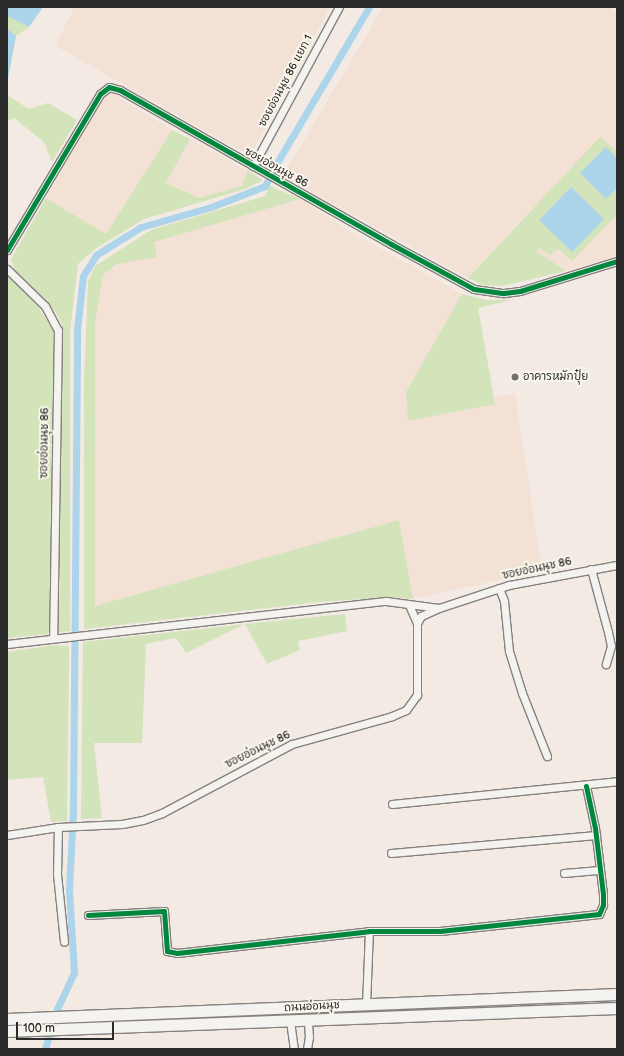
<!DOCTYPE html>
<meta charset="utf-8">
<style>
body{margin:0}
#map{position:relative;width:624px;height:1056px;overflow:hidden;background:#f2eae3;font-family:"Balsamiq Sans","Playpen Sans Thai",sans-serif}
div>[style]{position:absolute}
.built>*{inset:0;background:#f4e1d6}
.green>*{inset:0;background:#d3e3ba}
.water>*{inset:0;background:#acd4eb;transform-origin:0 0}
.canal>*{height:7px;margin:-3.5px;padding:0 3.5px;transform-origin:3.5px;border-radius:3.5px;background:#acd4eb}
.roads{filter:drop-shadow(1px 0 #85817e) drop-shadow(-1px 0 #85817e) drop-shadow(0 1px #85817e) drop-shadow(0 -1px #85817e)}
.street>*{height:7px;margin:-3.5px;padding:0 3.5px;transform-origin:3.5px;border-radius:3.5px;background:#f5f3ef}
.primary>*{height:11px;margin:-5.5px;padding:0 5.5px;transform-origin:5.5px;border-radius:5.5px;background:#f5f3ef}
.cycleway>*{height:5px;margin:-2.5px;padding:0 2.5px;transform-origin:2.5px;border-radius:2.5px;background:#00873e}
.dots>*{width:11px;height:11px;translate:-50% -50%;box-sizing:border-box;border:2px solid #fbf7ec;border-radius:50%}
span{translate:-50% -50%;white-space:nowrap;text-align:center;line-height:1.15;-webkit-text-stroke:4px #fbf7ec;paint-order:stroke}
.street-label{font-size:11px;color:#2b2b2b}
.poi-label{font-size:11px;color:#2b2b2b}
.left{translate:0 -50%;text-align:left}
.frame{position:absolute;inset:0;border:8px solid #2b2b2b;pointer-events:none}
.scale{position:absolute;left:16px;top:1022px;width:98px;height:18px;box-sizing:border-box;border:2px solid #2b2b2b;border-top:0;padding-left:5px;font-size:12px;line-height:14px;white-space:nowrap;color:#2b2b2b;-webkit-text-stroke:3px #fbf7ec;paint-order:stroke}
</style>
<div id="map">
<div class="built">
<i style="clip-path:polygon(74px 7px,330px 7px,250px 156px,56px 46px)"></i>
<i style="clip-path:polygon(383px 7px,610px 7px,617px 15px,617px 256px,566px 271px,536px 251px,546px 239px,523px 218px,468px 278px,283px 176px)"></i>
<i style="clip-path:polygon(107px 93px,112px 93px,172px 130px,106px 234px,46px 198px)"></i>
<i style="clip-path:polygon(190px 139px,248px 171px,243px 186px,199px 198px,166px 183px)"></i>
<i style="clip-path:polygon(300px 199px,356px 235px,462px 294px,406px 392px,495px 404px,495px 397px,515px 393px,542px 570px,413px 599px,399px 520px,95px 606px,95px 323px,103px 275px,153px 242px)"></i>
</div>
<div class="green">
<i style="clip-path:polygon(7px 16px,29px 27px,16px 36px,7px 29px)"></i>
<i style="clip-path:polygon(7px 95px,29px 109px,48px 103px,77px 120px,52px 162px,44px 142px,14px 118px,7px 121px)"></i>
<i style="clip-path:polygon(172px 130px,190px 139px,166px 183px,199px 198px,242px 186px,248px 171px,263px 180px,245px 189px,144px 219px,98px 247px,78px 264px,70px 331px,70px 631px,59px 632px,62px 324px,55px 311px,15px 271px,11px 259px,46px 198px,106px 234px)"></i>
<i style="clip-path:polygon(600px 137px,617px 152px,617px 215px,572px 261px,558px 249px,550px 255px,539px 248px,536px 251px,566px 271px,501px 286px,483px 285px,468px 278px)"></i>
<i style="clip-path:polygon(270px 186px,300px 199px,154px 242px,157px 257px,117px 264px,103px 275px,95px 323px,95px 606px,399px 520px,413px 599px,393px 597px,319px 602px,84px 629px,84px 380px,88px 281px,95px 266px,151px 230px,265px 196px)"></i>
<i style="clip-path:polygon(7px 275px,37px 305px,54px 332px,49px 631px,48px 634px,7px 638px)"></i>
<i style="clip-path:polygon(462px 294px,487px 300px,512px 300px,478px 308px,495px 404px,408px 421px,406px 392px)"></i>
<i style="clip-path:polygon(345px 614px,347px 631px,298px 641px,300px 650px,267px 664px,245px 624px,186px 653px,176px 638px,146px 644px,142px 743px,94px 743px,102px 818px,81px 819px,83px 642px,245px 624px)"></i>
<i style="clip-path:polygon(55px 645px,69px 646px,67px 821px,51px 822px,43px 777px,7px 780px,7px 652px)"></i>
</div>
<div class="water">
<i style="clip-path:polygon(7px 7px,43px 7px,29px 27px,7px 16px)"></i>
<i style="clip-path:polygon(7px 29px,16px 36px,7px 84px)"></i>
<i style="clip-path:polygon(606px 147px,617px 159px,617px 188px,606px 199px,580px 173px)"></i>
<i style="left:571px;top:187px;width:46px;height:46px;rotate:44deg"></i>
</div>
<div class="canal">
<i style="left:45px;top:1049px;width:42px;rotate:-73.3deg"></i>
<i style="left:57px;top:1009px;width:40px;rotate:-65deg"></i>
<i style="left:74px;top:973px;width:84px;rotate:-93.4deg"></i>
<i style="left:69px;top:889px;width:80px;rotate:-87.1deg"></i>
<i style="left:73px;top:809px;width:479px;rotate:-89.5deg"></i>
<i style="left:77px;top:330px;width:54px;rotate:-83.7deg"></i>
<i style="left:83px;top:276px;width:25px;rotate:-58deg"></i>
<i style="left:96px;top:255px;width:53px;rotate:-31.9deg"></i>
<i style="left:141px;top:227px;width:73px;rotate:-15.9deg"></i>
<i style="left:211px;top:207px;width:58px;rotate:-21.3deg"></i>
<i style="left:265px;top:186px;width:22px;rotate:-63deg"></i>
<i style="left:275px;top:166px;width:185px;rotate:-59.4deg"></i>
</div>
<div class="roads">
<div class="street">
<i style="left:253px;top:166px;width:181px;rotate:-61.6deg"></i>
<i style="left:7px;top:250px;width:182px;rotate:-59.2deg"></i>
<i style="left:100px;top:94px;width:11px;rotate:-38deg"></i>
<i style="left:109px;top:87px;width:11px;rotate:15deg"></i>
<i style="left:120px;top:90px;width:312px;rotate:29.6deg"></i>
<i style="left:391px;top:244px;width:94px;rotate:28.5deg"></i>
<i style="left:474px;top:289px;width:30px;rotate:8deg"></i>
<i style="left:504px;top:293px;width:16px;rotate:-7deg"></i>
<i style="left:520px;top:291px;width:102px;rotate:-17.2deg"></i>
<i style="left:7px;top:269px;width:53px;rotate:44.2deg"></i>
<i style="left:45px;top:306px;width:27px;rotate:62deg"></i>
<i style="left:58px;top:330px;width:308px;rotate:90.9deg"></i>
<i style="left:591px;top:569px;width:65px;rotate:74.9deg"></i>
<i style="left:608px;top:632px;width:14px;rotate:78deg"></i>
<i style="left:611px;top:646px;width:19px;rotate:106deg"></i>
<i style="left:499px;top:588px;width:14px;rotate:69deg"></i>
<i style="left:504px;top:601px;width:50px;rotate:84.3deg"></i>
<i style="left:509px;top:651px;width:44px;rotate:72.8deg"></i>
<i style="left:522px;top:693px;width:68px;rotate:68.4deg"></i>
<i style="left:409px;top:605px;width:20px;rotate:66deg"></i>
<i style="left:7px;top:644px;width:381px;rotate:-6.5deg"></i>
<i style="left:386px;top:601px;width:53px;rotate:7.5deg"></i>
<i style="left:439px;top:608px;width:74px;rotate:-18.2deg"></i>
<i style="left:509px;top:585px;width:110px;rotate:-10.5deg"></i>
<i style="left:392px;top:804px;width:226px;rotate:-5.8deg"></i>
<i style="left:58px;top:827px;width:47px;rotate:91.2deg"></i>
<i style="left:57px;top:874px;width:68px;rotate:84.1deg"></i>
<i style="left:7px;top:835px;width:52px;rotate:-8.9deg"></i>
<i style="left:58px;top:827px;width:64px;rotate:-2.7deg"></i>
<i style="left:122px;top:824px;width:21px;rotate:-11deg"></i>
<i style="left:143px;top:820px;width:20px;rotate:-20deg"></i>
<i style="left:162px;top:813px;width:147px;rotate:-28deg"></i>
<i style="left:292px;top:744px;width:104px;rotate:-15.6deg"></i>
<i style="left:392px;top:716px;width:15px;rotate:-23deg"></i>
<i style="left:406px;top:710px;width:19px;rotate:-54deg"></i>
<i style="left:417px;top:695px;width:72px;rotate:-90deg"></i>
<i style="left:417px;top:623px;width:8px;rotate:-60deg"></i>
<i style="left:421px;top:616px;width:20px;rotate:-24deg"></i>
<i style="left:391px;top:853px;width:206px;rotate:-5deg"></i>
<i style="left:564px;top:873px;width:36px;rotate:-5deg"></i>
<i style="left:88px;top:915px;width:76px;rotate:-3deg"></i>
<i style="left:164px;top:911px;width:40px;rotate:85.7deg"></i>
<i style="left:167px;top:951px;width:10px;rotate:11deg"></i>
<i style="left:177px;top:953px;width:193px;rotate:-6.5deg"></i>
<i style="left:369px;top:931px;width:71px"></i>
<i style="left:440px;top:931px;width:160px;rotate:-6.1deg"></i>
<i style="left:599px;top:914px;width:10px;rotate:-66deg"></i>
<i style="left:603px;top:905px;width:11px;rotate:-90deg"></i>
<i style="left:603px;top:894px;width:66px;rotate:-96.9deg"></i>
<i style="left:595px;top:828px;width:43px;rotate:-102.1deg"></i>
<i style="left:366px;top:1005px;width:74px;rotate:-87.7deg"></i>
<i style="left:290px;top:1021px;width:28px;rotate:82deg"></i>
<i style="left:307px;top:1049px;width:12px;rotate:-81deg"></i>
<i style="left:309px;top:1037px;width:16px;rotate:-94deg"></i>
</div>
<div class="primary">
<i style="left:7px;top:1019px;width:611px;rotate:-2.35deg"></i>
<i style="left:7px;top:1031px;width:610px;rotate:-2.16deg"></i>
</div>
</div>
<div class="cycleway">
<i style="left:7px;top:250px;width:182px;rotate:-59.2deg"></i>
<i style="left:100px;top:94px;width:11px;rotate:-38deg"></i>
<i style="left:109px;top:87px;width:11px;rotate:15deg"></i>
<i style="left:120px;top:90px;width:312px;rotate:29.6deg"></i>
<i style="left:391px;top:244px;width:94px;rotate:28.5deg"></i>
<i style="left:474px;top:289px;width:30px;rotate:8deg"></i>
<i style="left:504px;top:293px;width:16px;rotate:-7deg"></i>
<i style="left:520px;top:291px;width:102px;rotate:-17.2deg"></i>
<i style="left:88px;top:915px;width:76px;rotate:-3deg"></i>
<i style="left:164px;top:911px;width:40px;rotate:85.7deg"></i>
<i style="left:167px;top:951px;width:10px;rotate:11deg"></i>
<i style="left:177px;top:953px;width:193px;rotate:-6.5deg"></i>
<i style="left:369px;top:931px;width:71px"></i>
<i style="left:440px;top:931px;width:160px;rotate:-6.1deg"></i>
<i style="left:599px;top:914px;width:10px;rotate:-66deg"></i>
<i style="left:603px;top:905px;width:11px;rotate:-90deg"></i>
<i style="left:603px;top:894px;width:66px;rotate:-96.9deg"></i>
<i style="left:595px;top:828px;width:43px;rotate:-102.1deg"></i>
</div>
<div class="dots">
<i style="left:515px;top:377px;background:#716e6b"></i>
</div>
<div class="street-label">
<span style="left:286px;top:81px;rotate:-62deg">ซอยอ่อนนุช 86 แยก 1</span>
<span style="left:276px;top:168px;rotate:29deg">ซอยอ่อนนุช 86</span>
<span style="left:45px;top:443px;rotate:-89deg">ซอยอ่อนนุช 86</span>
<span style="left:537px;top:569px;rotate:-12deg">ซอยอ่อนนุช 86</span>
<span style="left:258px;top:750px;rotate:-26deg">ซอยอ่อนนุช 86</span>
<span style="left:312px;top:1007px;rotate:-3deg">ถนนอ่อนนุช</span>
</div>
<div class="poi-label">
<span class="left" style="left:523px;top:377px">อาคารหมักปุ๋ย</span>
</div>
<div class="frame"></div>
<div class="scale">100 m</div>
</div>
